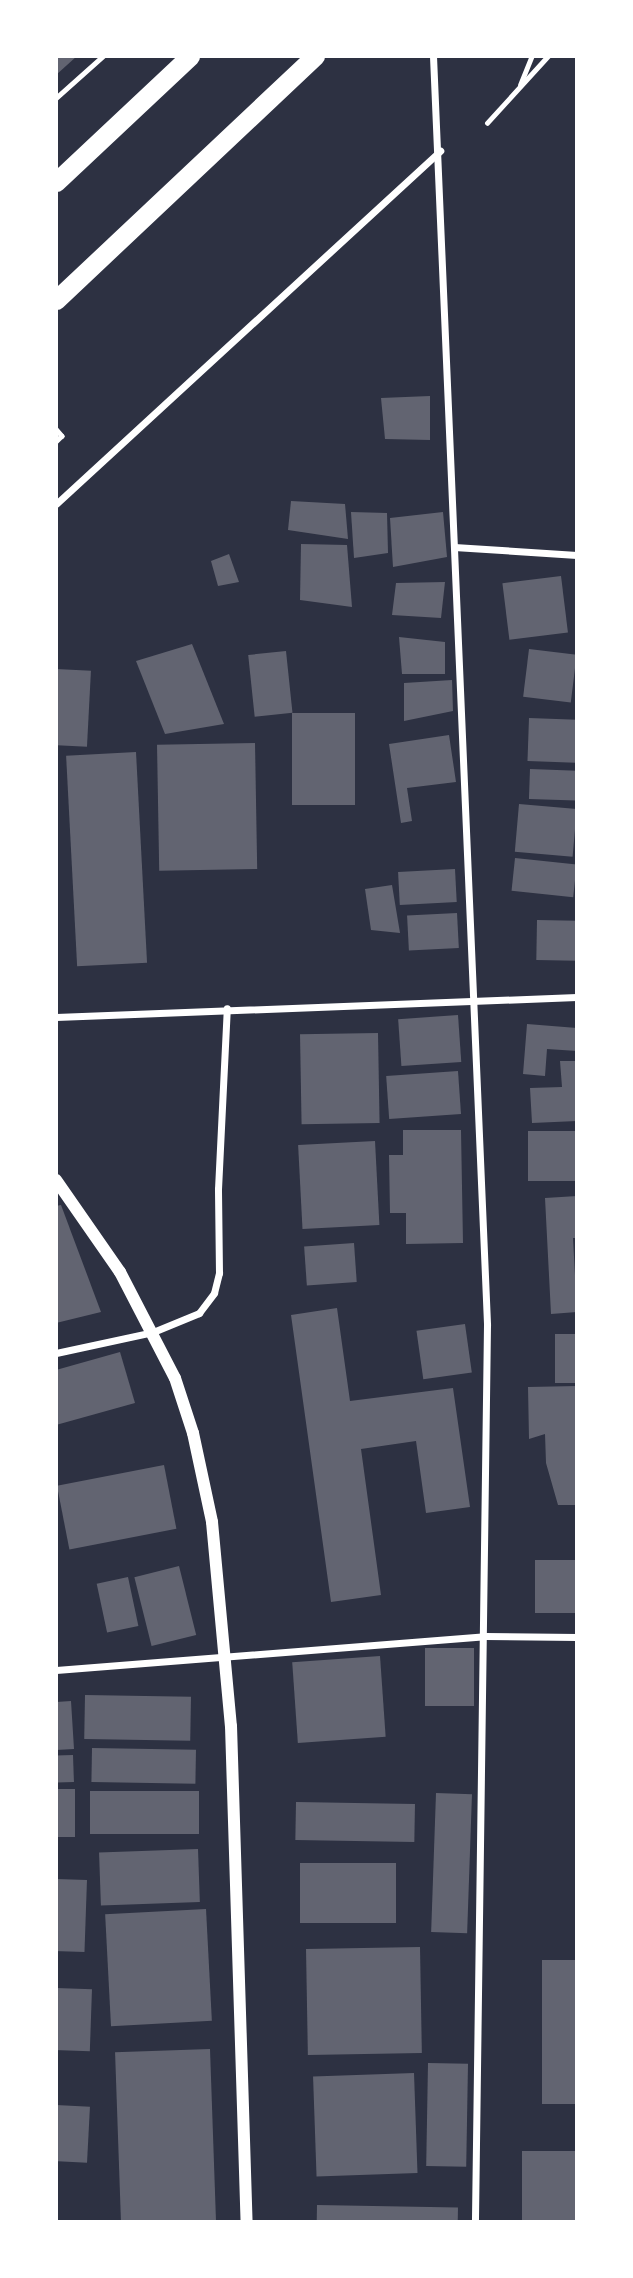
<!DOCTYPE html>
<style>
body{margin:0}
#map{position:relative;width:633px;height:2278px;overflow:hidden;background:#2d3142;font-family:"Asap Condensed",sans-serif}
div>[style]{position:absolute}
.building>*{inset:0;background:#626471;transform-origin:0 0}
.path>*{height:4.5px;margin:-2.25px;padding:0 2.25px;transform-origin:2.25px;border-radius:2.25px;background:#fff}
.minor>*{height:7px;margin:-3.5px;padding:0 3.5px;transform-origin:3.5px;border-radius:3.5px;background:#fff}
.tertiary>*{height:12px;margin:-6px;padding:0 6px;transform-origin:6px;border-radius:6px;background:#fff}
.trunk>*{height:19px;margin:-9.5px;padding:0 9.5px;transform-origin:9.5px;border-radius:9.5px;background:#fff}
span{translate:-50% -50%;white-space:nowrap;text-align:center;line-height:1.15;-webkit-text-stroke:5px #fff;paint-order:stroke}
.frame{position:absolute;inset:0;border:58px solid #fff;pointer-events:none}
</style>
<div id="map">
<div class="building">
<i style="clip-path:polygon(56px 56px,77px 56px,56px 75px)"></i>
<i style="clip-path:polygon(430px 396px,430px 440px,385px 439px,381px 398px)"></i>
<i style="clip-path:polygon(291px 501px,345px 504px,348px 539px,288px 530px)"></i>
<i style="clip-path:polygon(351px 512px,387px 513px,388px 553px,354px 558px)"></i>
<i style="clip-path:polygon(443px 512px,447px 557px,393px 567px,390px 518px)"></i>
<i style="clip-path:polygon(301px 544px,347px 545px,352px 607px,300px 600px)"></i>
<i style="clip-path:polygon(229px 554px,239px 582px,218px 586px,211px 561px)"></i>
<i style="left:561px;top:576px;width:57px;height:59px;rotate:83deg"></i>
<i style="clip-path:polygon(445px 582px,441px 618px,392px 615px,396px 583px)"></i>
<i style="clip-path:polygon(399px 637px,445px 642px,445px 674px,402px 674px)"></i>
<i style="clip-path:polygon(192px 644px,224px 724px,165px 734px,136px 661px)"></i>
<i style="left:529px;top:649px;width:48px;height:48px;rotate:7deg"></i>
<i style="left:286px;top:651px;width:62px;height:38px;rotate:84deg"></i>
<i style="left:56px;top:669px;width:35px;height:76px;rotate:3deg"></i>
<i style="clip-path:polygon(452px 680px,453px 711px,404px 721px,404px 683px)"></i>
<i style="left:292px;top:713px;width:63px;height:92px"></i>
<i style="left:529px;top:718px;width:48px;height:43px;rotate:2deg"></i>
<i style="clip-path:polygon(449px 735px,456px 782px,407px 788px,412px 821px,401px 823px,389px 744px)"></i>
<i style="left:255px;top:743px;width:126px;height:98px;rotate:89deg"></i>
<i style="left:136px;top:752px;width:211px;height:70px;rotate:87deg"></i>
<i style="left:530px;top:769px;width:47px;height:30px;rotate:2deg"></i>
<i style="left:519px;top:804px;width:58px;height:48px;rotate:5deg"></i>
<i style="left:515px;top:858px;width:62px;height:33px;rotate:6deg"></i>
<i style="left:455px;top:869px;width:33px;height:57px;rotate:87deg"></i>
<i style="clip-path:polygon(392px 885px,400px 933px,371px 930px,365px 889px)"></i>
<i style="left:457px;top:913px;width:35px;height:50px;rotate:87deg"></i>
<i style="left:537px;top:920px;width:40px;height:40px;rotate:1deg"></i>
<i style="left:458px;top:1015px;width:47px;height:60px;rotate:86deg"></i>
<i style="clip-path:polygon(527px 1024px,577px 1028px,577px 1051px,547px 1049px,545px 1076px,523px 1074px)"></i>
<i style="left:378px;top:1033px;width:90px;height:78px;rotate:89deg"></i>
<i style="clip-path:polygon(560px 1061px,577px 1061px,577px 1121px,532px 1123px,530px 1088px,562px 1087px)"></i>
<i style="left:458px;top:1071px;width:43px;height:72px;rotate:86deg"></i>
<i style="clip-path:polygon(403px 1130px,461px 1130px,463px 1243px,406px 1244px,406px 1213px,390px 1213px,389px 1155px,403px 1155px)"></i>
<i style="left:577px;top:1131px;width:50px;height:49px;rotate:90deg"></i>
<i style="left:375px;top:1141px;width:84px;height:77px;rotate:87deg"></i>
<i style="clip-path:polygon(577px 1196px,577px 1238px,573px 1238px,577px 1312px,551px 1314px,545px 1198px)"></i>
<i style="clip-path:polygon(61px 1205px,101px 1312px,56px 1323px,56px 1206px)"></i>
<i style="left:354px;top:1243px;width:39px;height:50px;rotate:86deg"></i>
<i style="clip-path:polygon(337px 1308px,350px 1401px,453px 1388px,470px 1507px,426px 1513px,416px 1441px,361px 1449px,381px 1595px,331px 1602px,291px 1315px)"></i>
<i style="left:465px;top:1324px;width:49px;height:49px;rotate:82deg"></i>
<i style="left:555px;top:1334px;width:22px;height:49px"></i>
<i style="clip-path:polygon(120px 1352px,135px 1403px,56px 1425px,56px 1370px)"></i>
<i style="clip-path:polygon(577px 1386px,577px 1505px,558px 1505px,546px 1463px,545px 1434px,529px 1439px,528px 1387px)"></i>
<i style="left:164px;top:1465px;width:65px;height:109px;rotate:79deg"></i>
<i style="left:577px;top:1560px;width:53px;height:42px;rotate:90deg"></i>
<i style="left:179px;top:1566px;width:71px;height:46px;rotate:76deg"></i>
<i style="left:128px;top:1577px;width:50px;height:32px;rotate:78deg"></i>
<i style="left:425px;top:1648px;width:49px;height:58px"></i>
<i style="left:380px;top:1656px;width:81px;height:88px;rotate:86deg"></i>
<i style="left:85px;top:1695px;width:106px;height:44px;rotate:1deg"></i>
<i style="clip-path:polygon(71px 1701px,74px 1749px,56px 1750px,56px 1702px)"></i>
<i style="left:92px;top:1748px;width:104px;height:34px;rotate:1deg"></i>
<i style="left:73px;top:1755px;width:27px;height:17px;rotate:88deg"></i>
<i style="left:56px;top:1789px;width:19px;height:48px"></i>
<i style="left:199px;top:1791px;width:43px;height:109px;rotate:90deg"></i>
<i style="left:436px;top:1793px;width:36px;height:139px;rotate:2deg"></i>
<i style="left:296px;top:1802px;width:119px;height:38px;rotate:1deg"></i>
<i style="left:198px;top:1849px;width:53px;height:99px;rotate:88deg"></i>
<i style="left:300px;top:1863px;width:96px;height:60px"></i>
<i style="left:56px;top:1879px;width:31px;height:72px;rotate:2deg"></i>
<i style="left:206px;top:1909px;width:112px;height:101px;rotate:87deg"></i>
<i style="left:420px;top:1947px;width:106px;height:114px;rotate:89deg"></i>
<i style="left:542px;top:1960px;width:35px;height:144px"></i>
<i style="left:56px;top:1988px;width:36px;height:62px;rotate:2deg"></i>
<i style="left:210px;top:2049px;width:173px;height:95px;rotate:88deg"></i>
<i style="left:428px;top:2063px;width:40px;height:103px;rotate:1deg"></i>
<i style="left:414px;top:2073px;width:100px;height:101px;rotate:88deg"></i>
<i style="left:56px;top:2105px;width:34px;height:56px;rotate:3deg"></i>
<i style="left:522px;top:2151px;width:55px;height:71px"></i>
<i style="left:317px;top:2205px;width:141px;height:17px;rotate:1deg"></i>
</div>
<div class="path">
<i style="left:520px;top:85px;width:31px;rotate:-68deg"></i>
<i style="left:56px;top:98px;width:63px;rotate:-41.8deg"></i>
<i style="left:487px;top:123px;width:91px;rotate:-47.7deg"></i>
<i style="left:56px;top:429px;width:9px;rotate:49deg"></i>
<i style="left:62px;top:436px;width:8px;rotate:135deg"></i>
</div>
<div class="minor">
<i style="left:433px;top:56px;width:1270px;rotate:87.56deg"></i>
<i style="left:487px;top:1325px;width:897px;rotate:90.77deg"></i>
<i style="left:56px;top:504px;width:522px;rotate:-42.59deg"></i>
<i style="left:454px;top:547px;width:123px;rotate:3.7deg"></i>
<i style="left:56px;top:1017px;width:521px;rotate:-2.2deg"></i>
<i style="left:56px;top:1353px;width:99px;rotate:-12.2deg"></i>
<i style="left:153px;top:1332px;width:50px;rotate:-22.4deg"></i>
<i style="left:199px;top:1313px;width:25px;rotate:-53deg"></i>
<i style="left:214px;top:1293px;width:21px;rotate:-76deg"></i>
<i style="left:219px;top:1273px;width:84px;rotate:-90.7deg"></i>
<i style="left:218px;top:1189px;width:181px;rotate:-87.2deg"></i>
<i style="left:56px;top:1670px;width:430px;rotate:-4.5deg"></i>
<i style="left:485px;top:1636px;width:92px;rotate:0.6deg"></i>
</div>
<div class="tertiary">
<i style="left:56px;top:1180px;width:112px;rotate:55.2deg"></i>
<i style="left:120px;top:1272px;width:119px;rotate:62.6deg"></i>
<i style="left:175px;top:1378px;width:58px;rotate:71.9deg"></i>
<i style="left:193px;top:1433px;width:91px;rotate:77.9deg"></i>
<i style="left:212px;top:1522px;width:205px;rotate:84.7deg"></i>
<i style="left:231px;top:1726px;width:496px;rotate:88.2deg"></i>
</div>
<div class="trunk">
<i style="left:56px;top:182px;width:184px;rotate:-43.2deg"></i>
<i style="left:56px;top:300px;width:356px;rotate:-43.3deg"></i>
</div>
<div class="frame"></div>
</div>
